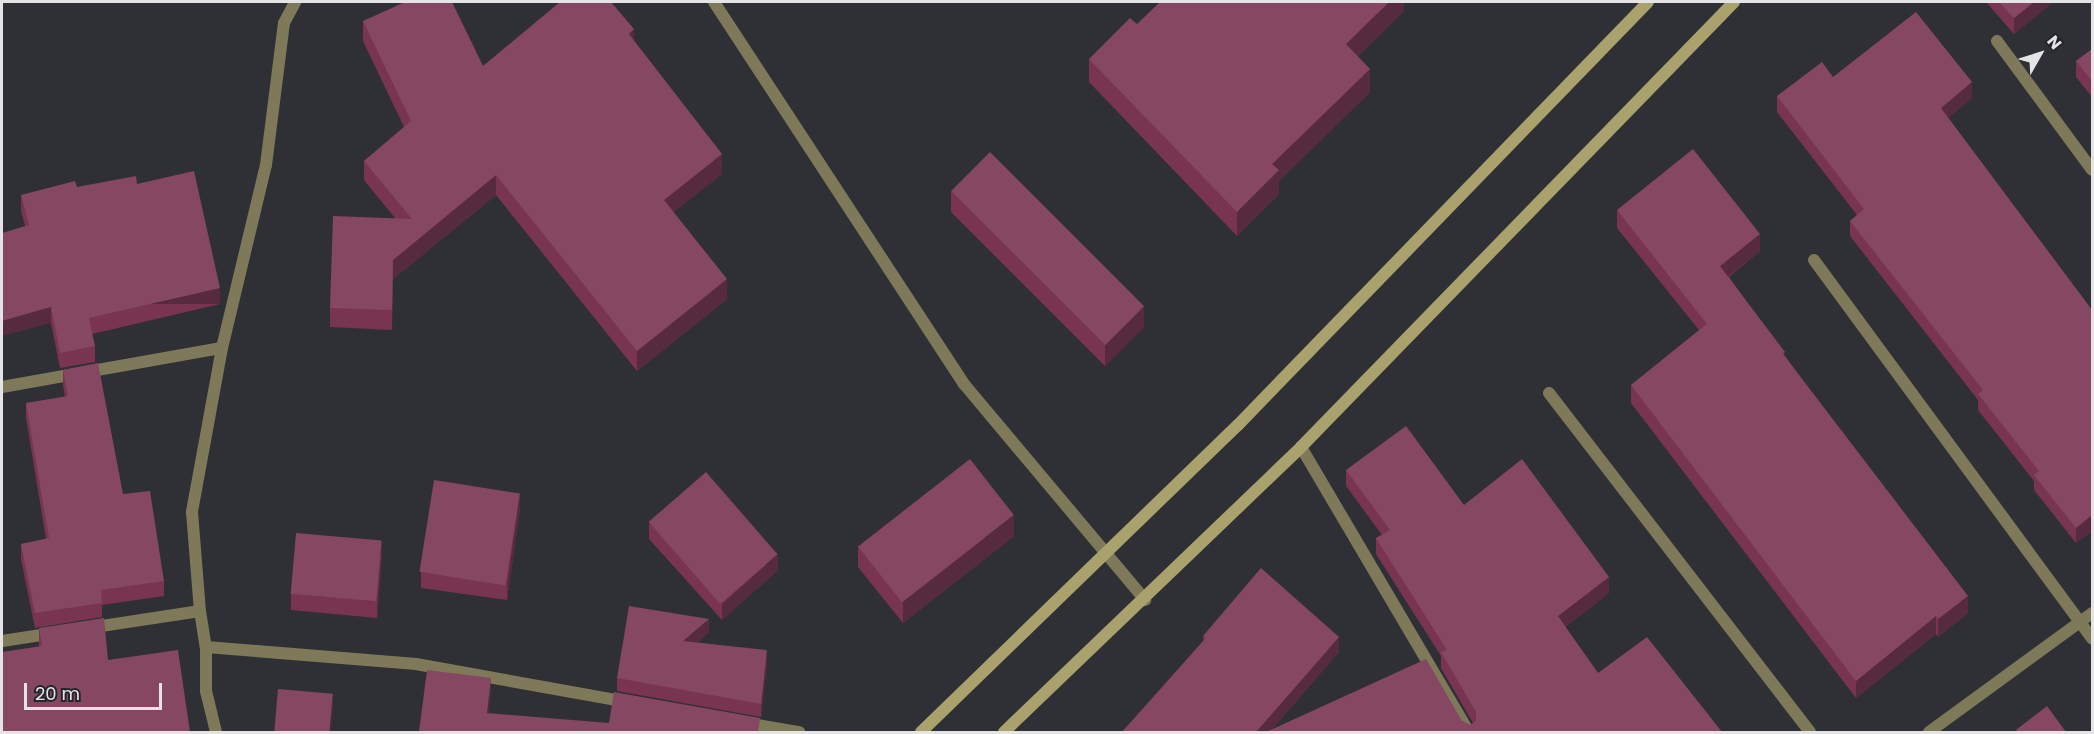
<!DOCTYPE html>
<style>
body{margin:0}
#map{position:relative;width:2094px;height:734px;overflow:hidden;background:#2f3035;font-family:Poppins,sans-serif}
div>[style]{position:absolute}
.street>*{height:12px;margin:-6px;padding:0 6px;transform-origin:6px;border-radius:6px;background:#7e7958}
.secondary>*{height:12px;margin:-6px;padding:0 6px;transform-origin:6px;border-radius:6px;background:#aaa26c}
.wall>*{inset:0;background:#793451}
.shaded-wall>*{inset:0;background:#572b3f;transform-origin:0 0}
.building>*{inset:0;background:#854761;transform-origin:0 0}
span{translate:-50% -50%;white-space:nowrap;text-align:center;line-height:1.15;-webkit-text-stroke:4.5px #25262b;paint-order:stroke}
.frame{position:absolute;inset:0;border:3px solid #e4e4e7;pointer-events:none}
.north{position:absolute;left:2010px;top:24px;width:60px;height:60px;-webkit-text-stroke:4px #25262b;paint-order:stroke;rotate:51deg;font-size:16px;font-weight:700;line-height:24px;text-align:center;color:#e4e4e7}
.north::after{content:'';display:block;margin:auto;width:21px;height:27px;background:#e4e4e7;clip-path:polygon(50% 0,100% 100%,50% 72%,0 100%)}
.scale{position:absolute;left:24px;top:683px;width:138px;height:27px;box-sizing:border-box;border:3px solid #e4e4e7;border-top:0;padding-left:8px;font-size:18px;line-height:21px;white-space:nowrap;color:#e4e4e7;-webkit-text-stroke:4px #25262b;paint-order:stroke}
</style>
<div id="map">
<div class="street">
<i style="left:714px;top:2px;width:457px;rotate:56.8deg"></i>
<i style="left:964px;top:384px;width:282px;rotate:50deg"></i>
<i style="left:1997px;top:41px;width:160px;rotate:53.6deg"></i>
<i style="left:1814px;top:260px;width:470px;rotate:53.7deg"></i>
<i style="left:222px;top:348px;width:188px;rotate:-76.5deg"></i>
<i style="left:266px;top:165px;width:143px;rotate:-82.8deg"></i>
<i style="left:284px;top:23px;width:24px;rotate:-62deg"></i>
<i style="left:2px;top:387px;width:223px;rotate:-10.1deg"></i>
<i style="left:222px;top:348px;width:167px;rotate:100.4deg"></i>
<i style="left:192px;top:512px;width:99px;rotate:85.4deg"></i>
<i style="left:200px;top:611px;width:112px;rotate:171.3deg"></i>
<i style="left:1549px;top:393px;width:428px;rotate:52.4deg"></i>
<i style="left:1301px;top:447px;width:331px;rotate:59.5deg"></i>
<i style="left:200px;top:611px;width:36px;rotate:81deg"></i>
<i style="left:206px;top:647px;width:211px;rotate:4.6deg"></i>
<i style="left:416px;top:664px;width:214px;rotate:10.2deg"></i>
<i style="left:2px;top:641px;width:53px;rotate:-8.7deg"></i>
<i style="left:206px;top:647px;width:44px;rotate:90deg"></i>
<i style="left:206px;top:691px;width:42px;rotate:76.3deg"></i>
<i style="left:745px;top:723px;width:55px;rotate:9.5deg"></i>
<i style="left:1929px;top:732px;width:202px;rotate:-36.1deg"></i>
</div>
<div class="secondary">
<i style="left:921px;top:732px;width:441px;rotate:-44.1deg"></i>
<i style="left:1238px;top:425px;width:589px;rotate:-45.89deg"></i>
<i style="left:1004px;top:732px;width:412px;rotate:-43.8deg"></i>
<i style="left:1301px;top:447px;width:621px;rotate:-45.78deg"></i>
</div>
<div class="wall">
<i style="clip-path:polygon(1404px 2px,1404px 11px,1358px 56px,1370px 92px,1279px 181px,1279px 194px,1237px 236px,1089px 82px,1089px 59px,1137px 24px)"></i>
<i style="clip-path:polygon(1986px 2px,2053px 2px,2014px 34px)"></i>
<i style="clip-path:polygon(363px 21px,483px 66px,634px 42px,722px 174px,673px 212px,727px 299px,637px 371px,496px 195px,393px 279px,392px 330px,330px 327px,330px 308px,395px 218px,364px 180px,364px 161px,404px 127px,363px 41px)"></i>
<i style="clip-path:polygon(2092px 49px,2092px 97px,2076px 77px,2076px 61px)"></i>
<i style="clip-path:polygon(1833px 77px,1972px 98px,1948px 118px,2092px 310px,2092px 531px,2076px 543px,2034px 490px,2034px 481px,1978px 410px,1978px 400px,1850px 236px,1850px 221px,1857px 215px,1777px 112px,1777px 96px)"></i>
<i style="clip-path:polygon(137px 184px,220px 304px,92px 334px,95px 346px,95px 362px,60px 368px,51px 323px,21px 211px,21px 195px,77px 187px)"></i>
<i style="clip-path:polygon(951px 191px,1144px 327px,1105px 366px,951px 212px)"></i>
<i style="clip-path:polygon(1617px 210px,1760px 251px,1729px 277px,1968px 613px,1938px 637px,1936px 634px,1856px 698px,1631px 403px,1631px 385px,1699px 330px,1617px 228px)"></i>
<i style="clip-path:polygon(63px 370px,164px 581px,164px 596px,102px 605px,102px 617px,35px 628px,21px 559px,21px 544px,46px 539px,26px 418px,26px 403px,65px 397px,63px 385px)"></i>
<i style="clip-path:polygon(1346px 470px,1464px 505px,1609px 593px,1565px 627px,1598px 673px,1722px 732px,1122px 732px,1203px 641px,1203px 636px,1339px 652px,1272px 729px,1462px 721px,1470px 725px,1473px 723px,1441px 668px,1441px 656px,1376px 554px,1376px 538px,1382px 535px,1346px 486px)"></i>
<i style="clip-path:polygon(520px 508px,507px 600px,421px 588px,421px 572px)"></i>
<i style="clip-path:polygon(649px 523px,778px 570px,722px 620px,649px 539px)"></i>
<i style="clip-path:polygon(1014px 536px,903px 623px,858px 567px,858px 546px)"></i>
<i style="clip-path:polygon(382px 556px,377px 618px,291px 610px,291px 594px)"></i>
<i style="clip-path:polygon(39px 628px,108px 660px,39px 647px)"></i>
<i style="clip-path:polygon(709px 632px,697px 643px,767px 663px,761px 717px,617px 691px,617px 678px)"></i>
</div>
<div class="shaded-wall">
<i style="clip-path:polygon(1389px 2px,1404px 2px,1404px 11px,1346px 68px,1346px 44px)"></i>
<i style="clip-path:polygon(2034px 2px,2053px 2px,2014px 34px,2014px 18px)"></i>
<i style="clip-path:polygon(634px 29px,634px 49px,629px 34px)"></i>
<i style="clip-path:polygon(1370px 69px,1370px 92px,1279px 181px,1279px 194px,1237px 236px,1237px 212px,1272px 164px)"></i>
<i style="clip-path:polygon(1972px 82px,1972px 98px,1941px 124px,1941px 108px)"></i>
<i style="clip-path:polygon(722px 154px,722px 174px,664px 220px,664px 200px)"></i>
<i style="clip-path:polygon(496px 175px,496px 195px,393px 279px,392px 330px,393px 260px)"></i>
<i style="clip-path:polygon(1760px 234px,1760px 251px,1720px 283px,1720px 266px)"></i>
<i style="clip-path:polygon(727px 279px,727px 299px,637px 371px,637px 351px)"></i>
<i style="left:220px;top:288px;width:16px;height:134px;rotate:90deg"></i>
<i style="clip-path:polygon(1144px 306px,1144px 327px,1105px 366px,1105px 345px)"></i>
<i style="clip-path:polygon(51px 307px,51px 323px,2px 336px,2px 321px)"></i>
<i style="clip-path:polygon(520px 493px,520px 508px,507px 600px,507px 584px)"></i>
<i style="clip-path:polygon(1014px 515px,1014px 536px,903px 623px,903px 602px)"></i>
<i style="clip-path:polygon(2092px 515px,2092px 531px,2076px 543px,2076px 528px)"></i>
<i style="clip-path:polygon(382px 540px,382px 556px,377px 618px,377px 602px)"></i>
<i style="clip-path:polygon(778px 554px,778px 570px,722px 620px,722px 604px)"></i>
<i style="clip-path:polygon(1609px 577px,1609px 593px,1558px 632px,1558px 616px)"></i>
<i style="clip-path:polygon(1968px 596px,1968px 613px,1938px 637px,1938px 619px)"></i>
<i style="clip-path:polygon(1936px 616px,1936px 634px,1856px 698px,1856px 681px)"></i>
<i style="clip-path:polygon(709px 619px,709px 632px,683px 655px,683px 641px)"></i>
<i style="clip-path:polygon(1339px 637px,1339px 652px,1270px 732px,1256px 732px)"></i>
<i style="clip-path:polygon(767px 650px,767px 663px,761px 717px,761px 704px)"></i>
<i style="clip-path:polygon(491px 678px,491px 693px,487px 728px,487px 713px)"></i>
<i style="clip-path:polygon(333px 694px,333px 709px,331px 732px,330px 732px)"></i>
</div>
<div class="building">
<i style="clip-path:polygon(405px 2px,452px 2px,483px 66px,560px 2px,611px 2px,634px 29px,629px 34px,722px 154px,664px 200px,727px 279px,637px 351px,496px 175px,393px 260px,392px 310px,330px 308px,333px 216px,412px 219px,364px 161px,411px 121px,363px 21px)"></i>
<i style="clip-path:polygon(1160px 2px,1389px 2px,1346px 44px,1370px 69px,1272px 164px,1279px 170px,1237px 212px,1089px 59px,1130px 18px,1137px 24px)"></i>
<i style="clip-path:polygon(1999px 2px,2034px 2px,2014px 18px)"></i>
<i style="clip-path:polygon(1916px 12px,1972px 82px,1941px 108px,2092px 310px,2092px 515px,2076px 528px,2034px 475px,2039px 471px,1978px 394px,1983px 390px,1850px 221px,1864px 209px,1777px 96px,1822px 62px,1833px 77px)"></i>
<i style="clip-path:polygon(2092px 49px,2092px 81px,2076px 61px)"></i>
<i style="clip-path:polygon(1693px 149px,1760px 234px,1720px 266px,1785px 352px,1783px 354px,1968px 596px,1938px 619px,1936px 616px,1856px 681px,1631px 385px,1707px 324px,1617px 210px)"></i>
<i style="left:990px;top:152px;width:218px;height:55px;rotate:45deg"></i>
<i style="clip-path:polygon(194px 171px,220px 288px,89px 318px,95px 346px,60px 353px,51px 307px,2px 321px,2px 233px,29px 225px,21px 195px,75px 181px,77px 187px,136px 176px,137px 184px)"></i>
<i style="clip-path:polygon(98px 363px,123px 494px,150px 491px,164px 581px,101px 590px,102px 603px,35px 613px,21px 544px,49px 538px,26px 403px,68px 396px,63px 370px)"></i>
<i style="clip-path:polygon(1406px 426px,1464px 505px,1522px 459px,1609px 577px,1558px 616px,1598px 673px,1647px 637px,1722px 732px,1266px 732px,1426px 659px,1462px 721px,1470px 725px,1476px 721px,1476px 712px,1441px 652px,1447px 650px,1376px 538px,1390px 530px,1346px 470px)"></i>
<i style="left:970px;top:459px;width:71px;height:142px;rotate:52deg"></i>
<i style="left:706px;top:472px;width:109px;height:76px;rotate:49deg"></i>
<i style="left:434px;top:480px;width:87px;height:93px;rotate:9deg"></i>
<i style="left:296px;top:533px;width:86px;height:61px;rotate:5deg"></i>
<i style="clip-path:polygon(1261px 568px,1339px 637px,1256px 732px,1122px 732px,1206px 638px,1203px 636px)"></i>
<i style="clip-path:polygon(629px 606px,709px 619px,683px 641px,767px 650px,761px 704px,617px 678px)"></i>
<i style="clip-path:polygon(104px 618px,108px 660px,178px 650px,190px 732px,2px 732px,2px 652px,42px 646px,39px 628px)"></i>
<i style="clip-path:polygon(427px 670px,491px 678px,487px 713px,609px 723px,614px 692px,760px 718px,758px 732px,419px 732px)"></i>
<i style="left:278px;top:689px;width:55px;height:43px;rotate:5deg"></i>
<i style="clip-path:polygon(2047px 706px,2066px 732px,2018px 732px,2016px 730px)"></i>
</div>
<div class="frame"></div>
<div class="north">N</div>
<div class="scale">20 m</div>
</div>
